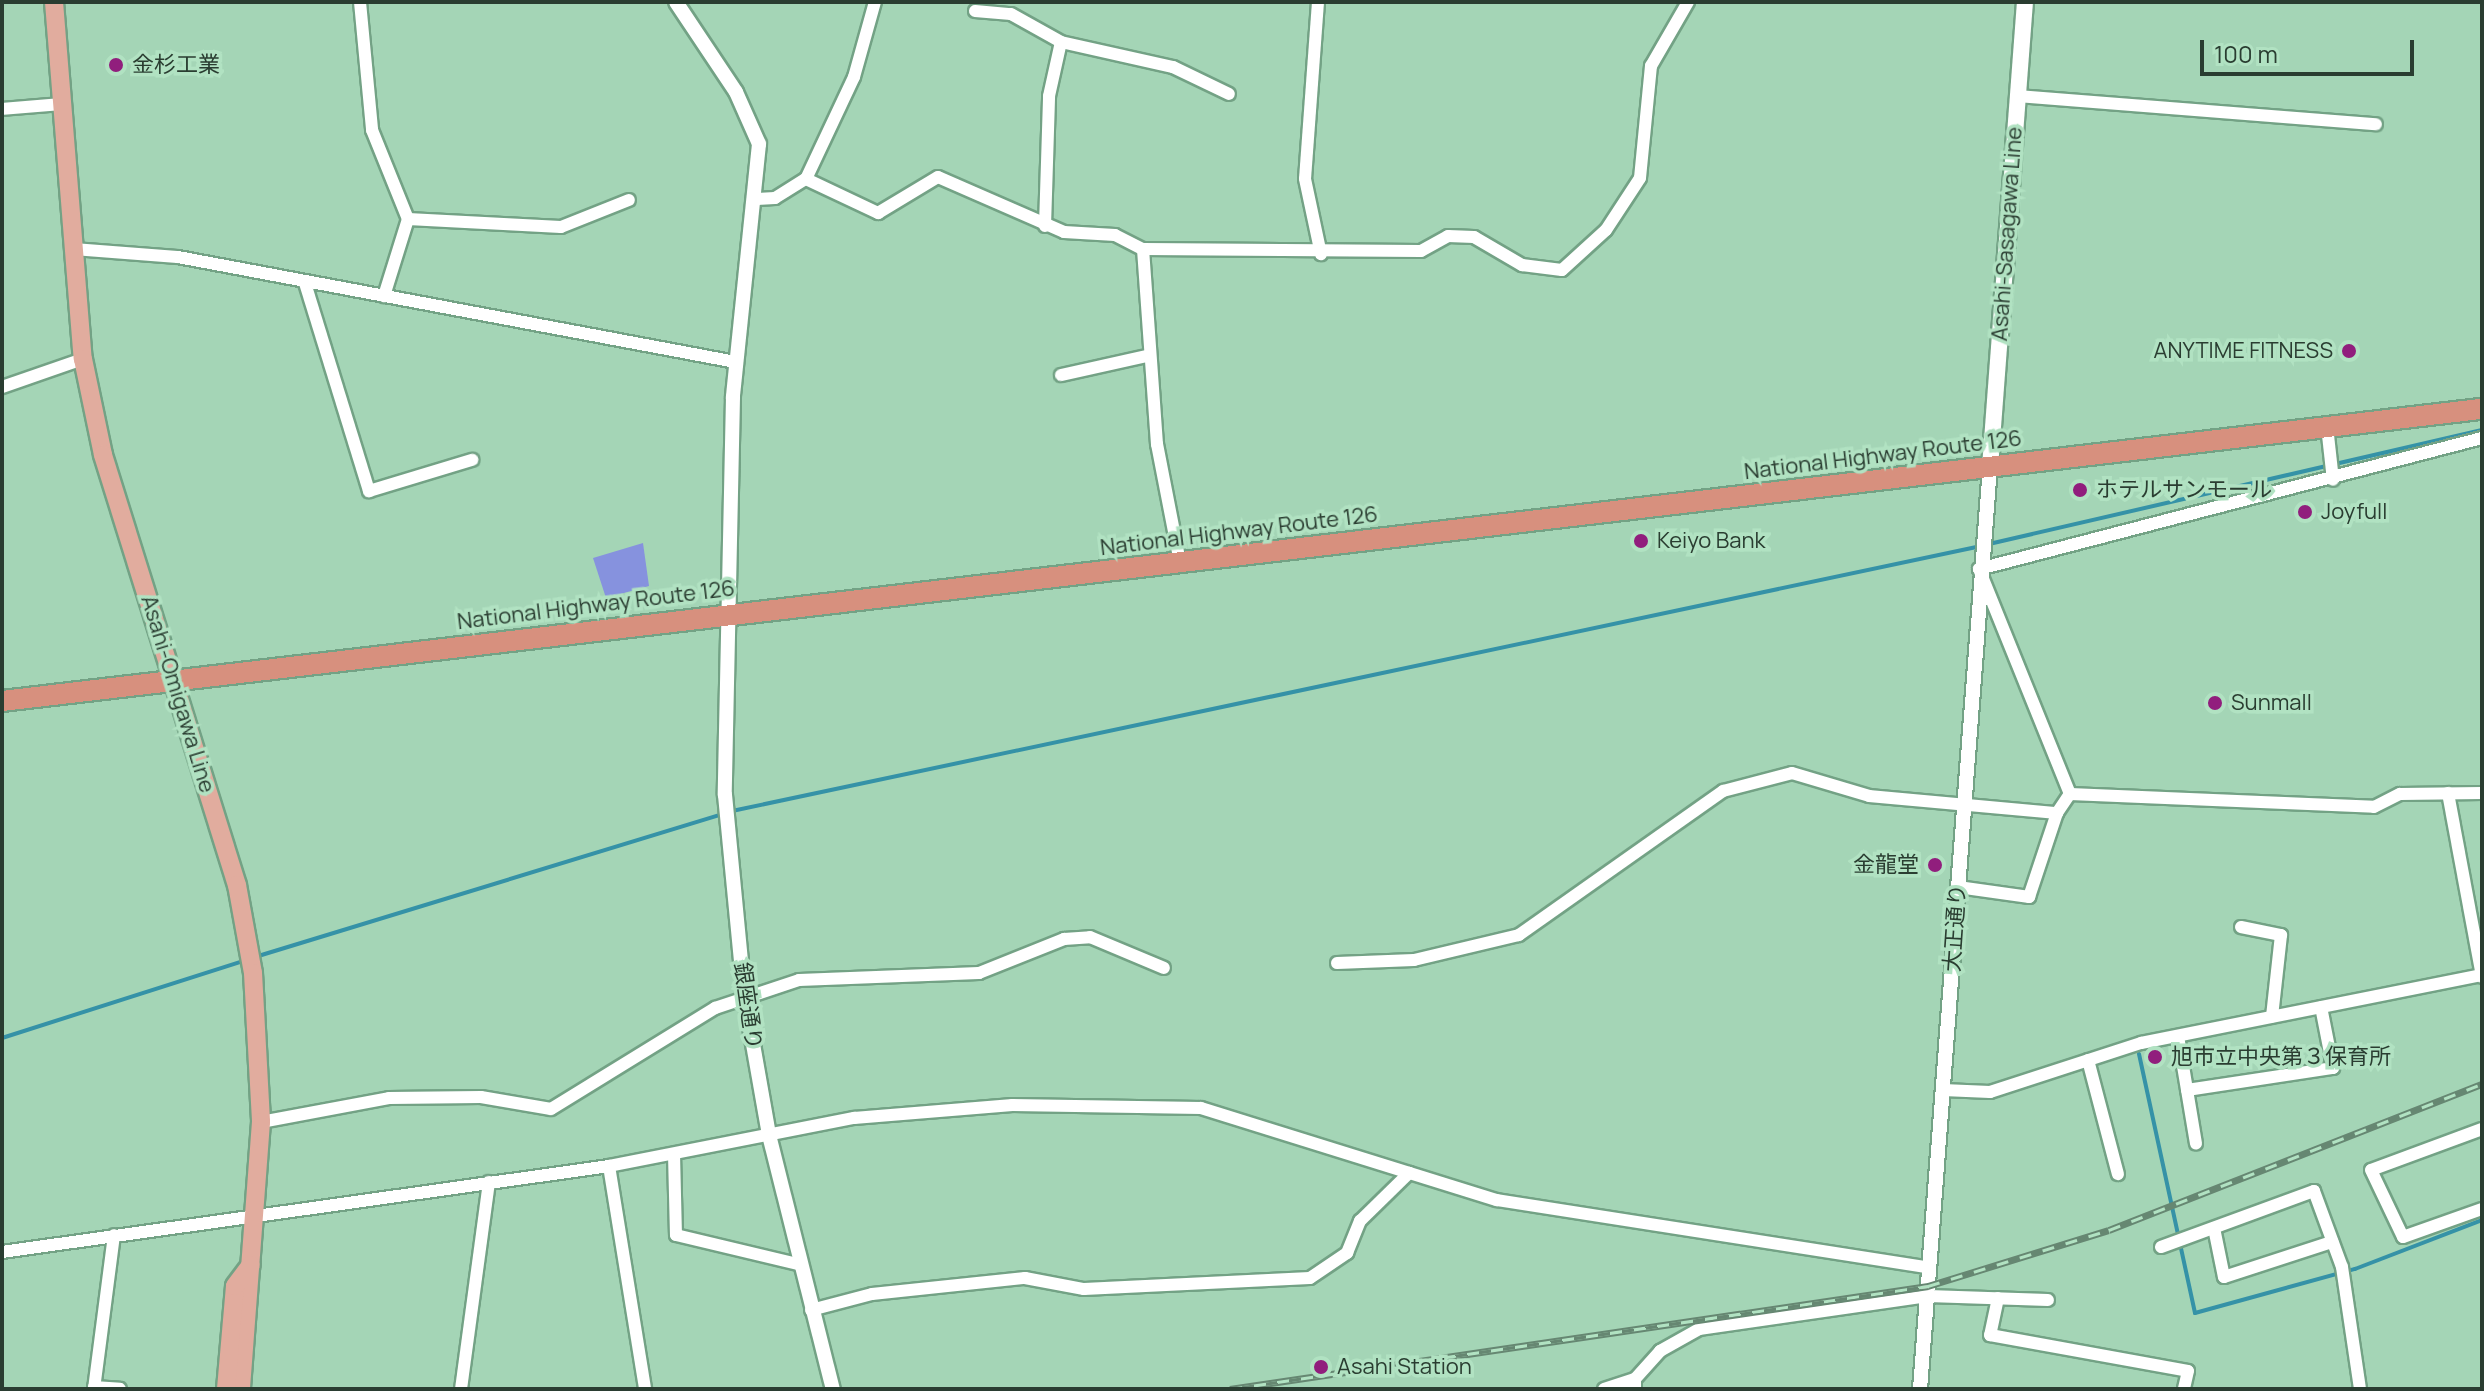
<!DOCTYPE html>
<meta charset="utf-8">
<style>
body{margin:0}
#map{position:relative;width:2484px;height:1391px;overflow:hidden;background:#a4d5b6;font-family:Manrope,"Noto Sans JP",sans-serif}
div>[style]{position:absolute}
.forest>*{inset:0;background:#8692de}
.stream>*{height:4px;margin:-2px;padding:0 2px;transform-origin:2px;border-radius:2px;background:#3592a7}
.roads{filter:drop-shadow(2px 0 #73a285) drop-shadow(-2px 0 #73a285) drop-shadow(0 2px #73a285) drop-shadow(0 -2px #73a285)}
.minor>*{height:12px;margin:-6px;padding:0 6px;transform-origin:6px;border-radius:6px;background:#fff}
.tertiary>*{height:14px;margin:-7px;padding:0 7px;transform-origin:7px;border-radius:7px;background:#fff}
.secondary>*{height:16px;margin:-8px;padding:0 8px;transform-origin:8px;border-radius:8px;background:#fff}
.primary>*{height:18px;margin:-9px;padding:0 9px;transform-origin:9px;border-radius:9px;background:#e1ac9e}
.trunk>*{height:20px;margin:-10px;padding:0 10px;transform-origin:10px;border-radius:10px;background:#d7907e}
.rail>*{height:7px;margin-top:-3.5px;transform-origin:0;background:repeating-linear-gradient(90deg,#b1e2c2 0 12px,#668772 0 24px);box-sizing:border-box;border-block:2px solid #668772}
.dots>*{width:22px;height:22px;translate:-50% -50%;box-sizing:border-box;border:4px solid #b1e2c2;border-radius:50%}
span{translate:-50% -50%;white-space:nowrap;text-align:center;line-height:1.15;-webkit-text-stroke:7px #b1e2c2;paint-order:stroke}
.poi-label{font-size:22px;color:#2a3d31}
.left{translate:0 -50%;text-align:left}
.right{translate:-100% -50%;text-align:right}
.street-label{font-size:22px;color:#2a3d31}
.frame{position:absolute;inset:0;border:4px solid #2a3d31;pointer-events:none}
.scale{position:absolute;left:2200px;top:40px;width:214px;height:36px;box-sizing:border-box;border:4px solid #2a3d31;border-top:0;padding-left:10px;font-size:24px;line-height:28px;white-space:nowrap;color:#2a3d31;-webkit-text-stroke:6px #b1e2c2;paint-order:stroke}
</style>
<div id="map">
<div class="forest">
<i style="clip-path:polygon(643px 543px,649px 586px,606px 598px,593px 558px)"></i>
</div>
<div class="stream">
<i style="left:1989px;top:544px;width:506px;rotate:-13.02deg"></i>
<i style="left:255px;top:957px;width:499px;rotate:-17deg"></i>
<i style="left:732px;top:811px;width:1277px;rotate:-11.98deg"></i>
<i style="left:2px;top:1038px;width:257px;rotate:-17.7deg"></i>
<i style="left:2139px;top:1054px;width:265px;rotate:77.8deg"></i>
<i style="left:2195px;top:1313px;width:166px;rotate:-15.4deg"></i>
<i style="left:2355px;top:1269px;width:136px;rotate:-21.1deg"></i>
</div>
<div class="roads">
<div class="minor">
<i style="left:360px;top:2px;width:129px;rotate:84.6deg"></i>
<i style="left:372px;top:130px;width:96px;rotate:68deg"></i>
<i style="left:408px;top:219px;width:81px;rotate:107.3deg"></i>
<i style="left:1318px;top:2px;width:177px;rotate:94.2deg"></i>
<i style="left:1305px;top:179px;width:77px;rotate:78deg"></i>
<i style="left:975px;top:11px;width:36px;rotate:5deg"></i>
<i style="left:1011px;top:14px;width:57px;rotate:29.2deg"></i>
<i style="left:1061px;top:42px;width:115px;rotate:12.6deg"></i>
<i style="left:1173px;top:67px;width:62px;rotate:25.7deg"></i>
<i style="left:2017px;top:96px;width:360px;rotate:4.5deg"></i>
<i style="left:2px;top:109px;width:60px;rotate:-4.8deg"></i>
<i style="left:806px;top:179px;width:80px;rotate:25.3deg"></i>
<i style="left:878px;top:213px;width:70px;rotate:-31deg"></i>
<i style="left:938px;top:177px;width:137px;rotate:23.6deg"></i>
<i style="left:1064px;top:232px;width:51px;rotate:3.4deg"></i>
<i style="left:1115px;top:235px;width:31px;rotate:27deg"></i>
<i style="left:1143px;top:249px;width:278px;rotate:0.4deg"></i>
<i style="left:1421px;top:251px;width:31px;rotate:-29deg"></i>
<i style="left:1448px;top:236px;width:26px;rotate:2deg"></i>
<i style="left:1474px;top:237px;width:56px;rotate:30.3deg"></i>
<i style="left:1522px;top:265px;width:40px;rotate:7.1deg"></i>
<i style="left:1562px;top:270px;width:59px;rotate:-42.3deg"></i>
<i style="left:1606px;top:230px;width:62px;rotate:-56.8deg"></i>
<i style="left:1640px;top:178px;width:113px;rotate:-84.4deg"></i>
<i style="left:1651px;top:66px;width:74px;rotate:-60deg"></i>
<i style="left:757px;top:199px;width:18px;rotate:-3deg"></i>
<i style="left:775px;top:198px;width:36px;rotate:-32deg"></i>
<i style="left:806px;top:179px;width:113px;rotate:-64.8deg"></i>
<i style="left:854px;top:77px;width:78px;rotate:-74.4deg"></i>
<i style="left:408px;top:219px;width:153px;rotate:3deg"></i>
<i style="left:561px;top:227px;width:73px;rotate:-21.7deg"></i>
<i style="left:1045px;top:226px;width:130px;rotate:-88.2deg"></i>
<i style="left:1049px;top:96px;width:55px;rotate:-77.5deg"></i>
<i style="left:73px;top:249px;width:105px;rotate:4.4deg"></i>
<i style="left:178px;top:257px;width:568px;rotate:10.66deg"></i>
<i style="left:1143px;top:249px;width:196px;rotate:85.9deg"></i>
<i style="left:1157px;top:444px;width:120px;rotate:79deg"></i>
<i style="left:305px;top:283px;width:218px;rotate:72.9deg"></i>
<i style="left:369px;top:491px;width:108px;rotate:-16.8deg"></i>
<i style="left:1061px;top:375px;width:88px;rotate:-12.5deg"></i>
<i style="left:2px;top:387px;width:86px;rotate:-19.1deg"></i>
<i style="left:2327px;top:426px;width:54px;rotate:83.7deg"></i>
<i style="left:2448px;top:793px;width:187px;rotate:79.5deg"></i>
<i style="left:2070px;top:794px;width:304px;rotate:2.4deg"></i>
<i style="left:2374px;top:807px;width:29px;rotate:-27deg"></i>
<i style="left:2400px;top:794px;width:82px;rotate:-0.7deg"></i>
<i style="left:1958px;top:887px;width:72px;rotate:8deg"></i>
<i style="left:2029px;top:897px;width:89px;rotate:-71.6deg"></i>
<i style="left:2057px;top:813px;width:23px;rotate:-56deg"></i>
<i style="left:2070px;top:794px;width:243px;rotate:-112deg"></i>
<i style="left:1979px;top:569px;width:520px;rotate:-14.6deg"></i>
<i style="left:2241px;top:927px;width:41px;rotate:11.3deg"></i>
<i style="left:2281px;top:935px;width:82px;rotate:96.3deg"></i>
<i style="left:1337px;top:963px;width:77px;rotate:-2.2deg"></i>
<i style="left:1414px;top:960px;width:108px;rotate:-13.4deg"></i>
<i style="left:1519px;top:935px;width:250px;rotate:-35.2deg"></i>
<i style="left:1723px;top:791px;width:71px;rotate:-14.6deg"></i>
<i style="left:1792px;top:773px;width:80px;rotate:16.6deg"></i>
<i style="left:1869px;top:796px;width:189px;rotate:5.2deg"></i>
<i style="left:2178px;top:1036px;width:109px;rotate:80.5deg"></i>
<i style="left:2088px;top:1060px;width:118px;rotate:75.3deg"></i>
<i style="left:1943px;top:1090px;width:47px;rotate:2.4deg"></i>
<i style="left:1990px;top:1092px;width:159px;rotate:-18deg"></i>
<i style="left:2141px;top:1043px;width:348px;rotate:-11.3deg"></i>
<i style="left:2187px;top:1090px;width:148px;rotate:-8.6deg"></i>
<i style="left:2333px;top:1068px;width:62px;rotate:-101.1deg"></i>
<i style="left:261px;top:1122px;width:130px;rotate:-10.6deg"></i>
<i style="left:389px;top:1098px;width:92px;rotate:-0.6deg"></i>
<i style="left:481px;top:1097px;width:71px;rotate:9.7deg"></i>
<i style="left:551px;top:1109px;width:193px;rotate:-31.6deg"></i>
<i style="left:715px;top:1008px;width:89px;rotate:-18.4deg"></i>
<i style="left:799px;top:980px;width:180px;rotate:-2.2deg"></i>
<i style="left:979px;top:973px;width:92px;rotate:-21.8deg"></i>
<i style="left:1064px;top:939px;width:26px;rotate:-4deg"></i>
<i style="left:1090px;top:937px;width:80px;rotate:22.7deg"></i>
<i style="left:2482px;top:1129px;width:118px;rotate:159.7deg"></i>
<i style="left:2371px;top:1170px;width:74px;rotate:64.5deg"></i>
<i style="left:2403px;top:1237px;width:84px;rotate:-19.5deg"></i>
<i style="left:674px;top:1154px;width:81px;rotate:88.6deg"></i>
<i style="left:676px;top:1235px;width:125px;rotate:13.4deg"></i>
<i style="left:609px;top:1166px;width:226px;rotate:80.8deg"></i>
<i style="left:2214px;top:1228px;width:50px;rotate:78.5deg"></i>
<i style="left:2224px;top:1277px;width:114px;rotate:-18deg"></i>
<i style="left:2161px;top:1247px;width:163px;rotate:-20.1deg"></i>
<i style="left:2314px;top:1191px;width:81px;rotate:69.8deg"></i>
<i style="left:2342px;top:1267px;width:123px;rotate:81.6deg"></i>
<i style="left:2px;top:1252px;width:613px;rotate:-8.06deg"></i>
<i style="left:609px;top:1166px;width:250px;rotate:-11.1deg"></i>
<i style="left:854px;top:1118px;width:159px;rotate:-4.7deg"></i>
<i style="left:1012px;top:1105px;width:189px;rotate:0.9deg"></i>
<i style="left:1201px;top:1108px;width:310px;rotate:17.3deg"></i>
<i style="left:1497px;top:1200px;width:438px;rotate:8.9deg"></i>
<i style="left:1998px;top:1298px;width:38px;rotate:102deg"></i>
<i style="left:1990px;top:1335px;width:201px;rotate:10.3deg"></i>
<i style="left:2188px;top:1371px;width:18px;rotate:103deg"></i>
<i style="left:811px;top:1310px;width:63px;rotate:-14.7deg"></i>
<i style="left:872px;top:1294px;width:154px;rotate:-6deg"></i>
<i style="left:1025px;top:1278px;width:60px;rotate:10.6deg"></i>
<i style="left:1084px;top:1289px;width:226px;rotate:-2.8deg"></i>
<i style="left:1310px;top:1278px;width:45px;rotate:-34deg"></i>
<i style="left:1347px;top:1253px;width:35px;rotate:-68deg"></i>
<i style="left:1360px;top:1221px;width:69px;rotate:-44.4deg"></i>
<i style="left:94px;top:1387px;width:26px;rotate:4deg"></i>
<i style="left:94px;top:1389px;width:155px;rotate:-82.6deg"></i>
<i style="left:461px;top:1389px;width:209px;rotate:-82.3deg"></i>
<i style="left:1604px;top:1389px;width:33px;rotate:-18deg"></i>
<i style="left:1635px;top:1389px;width:10px;rotate:-90deg"></i>
<i style="left:1635px;top:1379px;width:38px;rotate:-48deg"></i>
<i style="left:1660px;top:1351px;width:45px;rotate:-29.4deg"></i>
<i style="left:1699px;top:1329px;width:231px;rotate:-8.2deg"></i>
<i style="left:1928px;top:1296px;width:120px;rotate:1.9deg"></i>
</div>
<div class="tertiary">
<i style="left:676px;top:2px;width:108px;rotate:56.3deg"></i>
<i style="left:736px;top:92px;width:57px;rotate:66.1deg"></i>
<i style="left:759px;top:144px;width:254px;rotate:95.9deg"></i>
<i style="left:733px;top:397px;width:398px;rotate:91.2deg"></i>
<i style="left:725px;top:795px;width:199px;rotate:84.5deg"></i>
<i style="left:744px;top:993px;width:144px;rotate:80deg"></i>
<i style="left:769px;top:1135px;width:262px;rotate:75.9deg"></i>
<i style="left:1920px;top:1389px;width:925px;rotate:-85.66deg"></i>
</div>
<div class="secondary">
<i style="left:1990px;top:467px;width:466px;rotate:-85.7deg"></i>
</div>
<div class="primary">
<i style="left:54px;top:2px;width:358px;rotate:85.4deg"></i>
<i style="left:83px;top:359px;width:98px;rotate:78.2deg"></i>
<i style="left:103px;top:455px;width:450px;rotate:72.7deg"></i>
<i style="left:237px;top:885px;width:89px;rotate:79.7deg"></i>
<i style="left:253px;top:973px;width:149px;rotate:86.9deg"></i>
<i style="left:261px;top:1122px;width:268px;rotate:94.3deg"></i>
<i style="left:226px;top:1389px;width:103px;rotate:-85deg"></i>
<i style="left:235px;top:1286px;width:26px;rotate:-53deg"></i>
</div>
<div class="trunk">
<i style="left:2px;top:701px;width:2497px;rotate:-6.72deg"></i>
</div>
</div>
<div class="rail">
<i style="left:1230px;top:1389px;width:706px;rotate:-8.39deg"></i>
<i style="left:1928px;top:1286px;width:189px;rotate:-17.2deg"></i>
<i style="left:2109px;top:1230px;width:401px;rotate:-21.4deg"></i>
</div>
<div class="dots">
<i style="left:116px;top:65px;background:#911e7d"></i>
<i style="left:2349px;top:351px;background:#911e7d"></i>
<i style="left:2080px;top:490px;background:#911e7d"></i>
<i style="left:2305px;top:512px;background:#911e7d"></i>
<i style="left:1641px;top:541px;background:#911e7d"></i>
<i style="left:2215px;top:703px;background:#911e7d"></i>
<i style="left:1935px;top:865px;background:#911e7d"></i>
<i style="left:2155px;top:1057px;background:#911e7d"></i>
<i style="left:1321px;top:1367px;background:#911e7d"></i>
</div>
<div class="poi-label">
<span class="left" style="left:132px;top:65px">金杉工業</span>
<span class="right" style="left:2333px;top:351px">ANYTIME FITNESS</span>
<span class="left" style="left:2096px;top:490px">ホテルサンモール</span>
<span class="left" style="left:2321px;top:512px">Joyfull</span>
<span class="left" style="left:1657px;top:541px">Keiyo Bank</span>
<span class="left" style="left:2231px;top:703px">Sunmall</span>
<span class="right" style="left:1919px;top:865px">金龍堂</span>
<span class="left" style="left:2171px;top:1057px">旭市立中央第３保育所</span>
<span class="left" style="left:1337px;top:1367px">Asahi Station</span>
</div>
<div class="street-label">
<span style="left:2007px;top:234px;rotate:-86deg">Asahi-Sasagawa Line</span>
<span style="left:1883px;top:455px;rotate:-7deg">National Highway Route 126</span>
<span style="left:1239px;top:531px;rotate:-7deg">National Highway Route 126</span>
<span style="left:596px;top:605px;rotate:-7deg">National Highway Route 126</span>
<span style="left:178px;top:694px;rotate:73deg">Asahi-Omigawa Line</span>
<span style="left:1955px;top:928px;rotate:-86deg">大正通り</span>
<span style="left:748px;top:1006px;rotate:82deg">銀座通り</span>
</div>
<div class="frame"></div>
<div class="scale">100 m</div>
</div>
